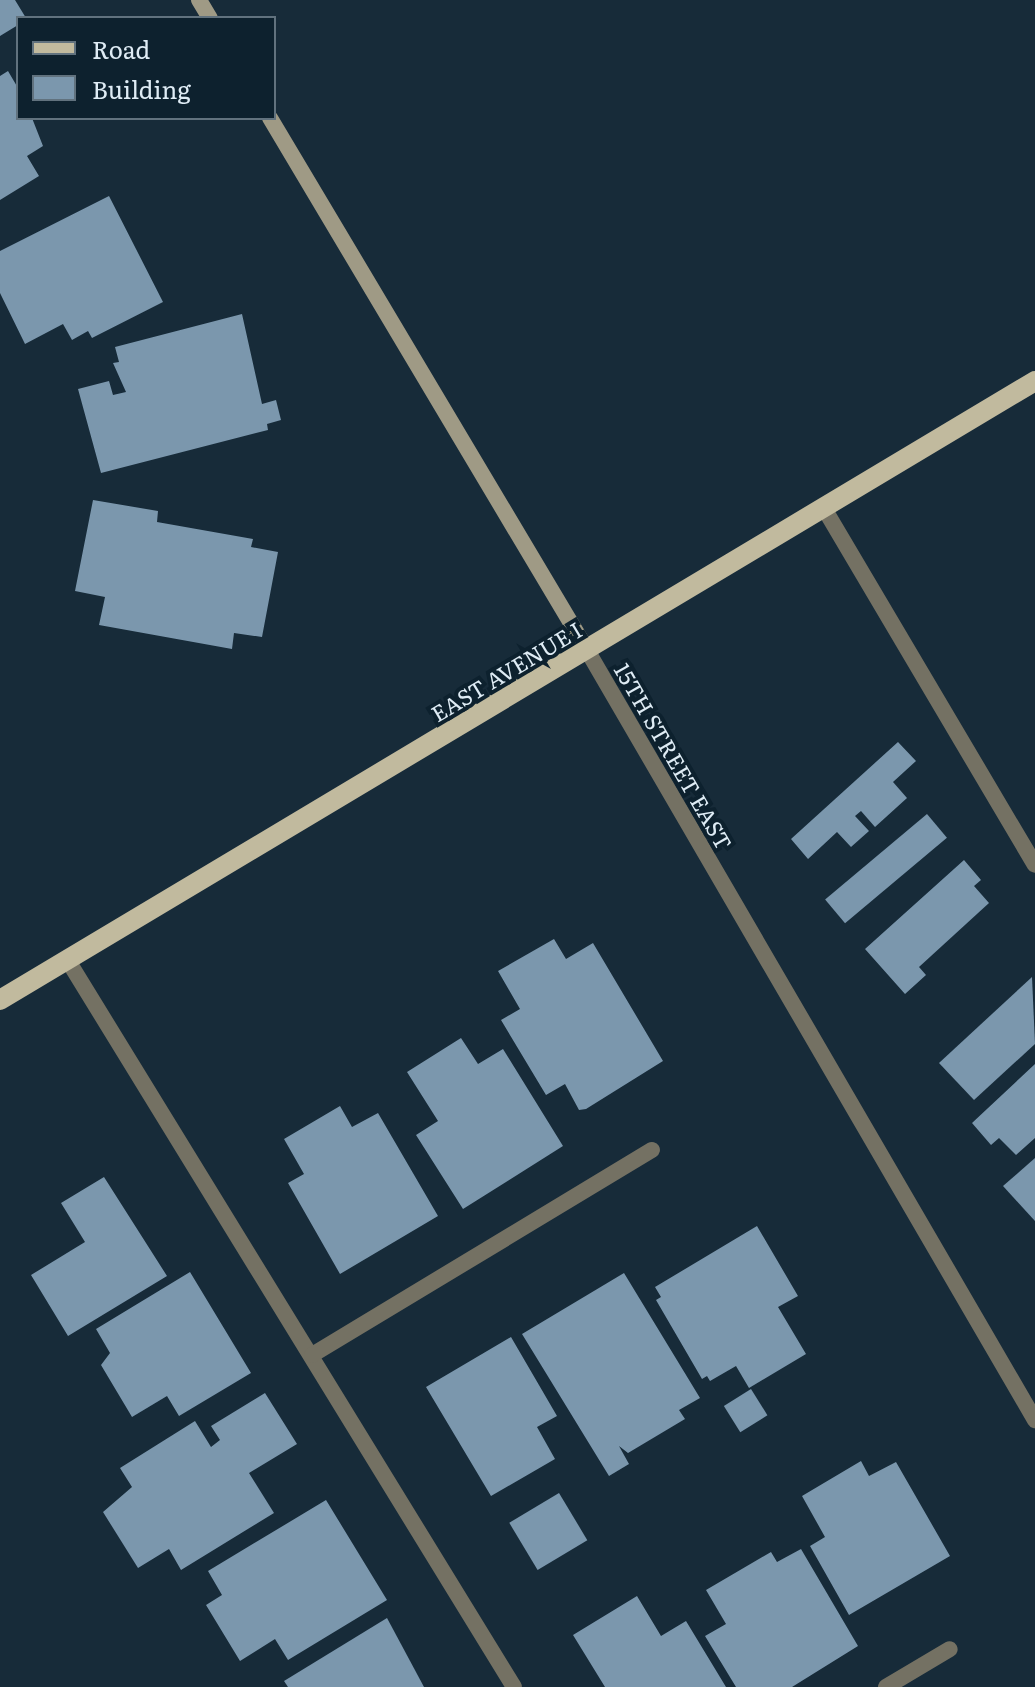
<!DOCTYPE html>
<style>
body{margin:0}
#map{position:relative;width:1035px;height:1687px;overflow:hidden;background:#172b39;font-family:Literata,serif}
div>[style]{position:absolute}
.building>*{inset:0;background:#7b97ad;transform-origin:0 0}
.street>*{height:16px;margin:-8px;padding:0 8px;transform-origin:8px;border-radius:8px;background:#747163}
.secondary>*{height:16px;margin:-8px;padding:0 8px;transform-origin:8px;border-radius:8px;background:#9f9a85}
.primary>*{height:20px;margin:-10px;padding:0 10px;transform-origin:10px;border-radius:10px;background:#c1ba9e}
span{translate:-50% -50%;white-space:nowrap;text-align:center;line-height:1.15;-webkit-text-stroke:8px #0d212e;paint-order:stroke}
.street-label{font-size:22px;color:#dfecf5}
.legend{position:absolute;left:16px;top:16px;width:260px;height:104px;box-sizing:border-box;background:#0d212e;border:2px solid #61727e;margin:0;padding:10px 14px;list-style:none;font-size:24px;color:#dfecf5}
.legend li{display:flex;align-items:center;gap:16px;height:40px}
.legend b{width:40px;border:2px solid #61727e}
</style>
<div id="map">
<div class="building">
<i style="clip-path:polygon(0 0,15px 0,26px 18px,18px 18px,18px 25px,0 36px)"></i>
<i style="clip-path:polygon(8px 71px,18px 88px,18px 118px,32px 118px,43px 146px,27px 156px,39px 176px,0 200px,0 76px)"></i>
<i style="clip-path:polygon(109px 196px,163px 302px,92px 338px,88px 331px,72px 340px,63px 324px,25px 344px,0 293px,0 251px)"></i>
<i style="clip-path:polygon(242px 314px,262px 404px,276px 400px,281px 420px,267px 424px,268px 430px,101px 473px,78px 389px,109px 381px,113px 395px,126px 392px,113px 363px,119px 362px,115px 347px)"></i>
<i style="clip-path:polygon(93px 500px,158px 511px,157px 522px,253px 539px,251px 547px,278px 552px,262px 637px,234px 633px,232px 649px,99px 625px,105px 597px,75px 591px)"></i>
<i style="clip-path:polygon(898px 742px,916px 761px,893px 782px,907px 798px,875px 827px,861px 811px,855px 816px,869px 831px,851px 847px,837px 832px,808px 859px,791px 839px)"></i>
<i style="left:927px;top:814px;width:31px;height:133px;rotate:50deg"></i>
<i style="clip-path:polygon(964px 860px,981px 880px,974px 886px,989px 903px,919px 967px,926px 975px,905px 994px,865px 949px)"></i>
<i style="clip-path:polygon(554px 939px,566px 959px,593px 943px,663px 1061px,586px 1109px,579px 1110px,565px 1084px,546px 1095px,501px 1020px,520px 1009px,498px 971px)"></i>
<i style="clip-path:polygon(1032px 977px,1035px 1044px,974px 1100px,939px 1063px)"></i>
<i style="clip-path:polygon(461px 1038px,478px 1064px,503px 1049px,563px 1146px,463px 1209px,416px 1135px,438px 1121px,407px 1072px)"></i>
<i style="clip-path:polygon(1035px 1064px,1035px 1138px,1016px 1155px,999px 1138px,991px 1145px,972px 1123px)"></i>
<i style="clip-path:polygon(340px 1106px,352px 1127px,378px 1113px,438px 1216px,340px 1274px,288px 1183px,304px 1174px,284px 1139px)"></i>
<i style="clip-path:polygon(1035px 1158px,1035px 1221px,1003px 1186px)"></i>
<i style="clip-path:polygon(104px 1177px,167px 1276px,68px 1336px,31px 1275px,85px 1242px,61px 1203px)"></i>
<i style="clip-path:polygon(757px 1226px,798px 1296px,778px 1307px,806px 1354px,749px 1388px,736px 1366px,710px 1381px,707px 1376px,702px 1379px,656px 1300px,661px 1297px,655px 1287px)"></i>
<i style="clip-path:polygon(190px 1272px,251px 1373px,179px 1416px,167px 1396px,132px 1417px,101px 1365px,110px 1353px,96px 1329px)"></i>
<i style="clip-path:polygon(624px 1273px,700px 1398px,679px 1410px,685px 1419px,628px 1453px,619px 1446px,629px 1464px,609px 1476px,522px 1334px)"></i>
<i style="clip-path:polygon(511px 1337px,557px 1416px,537px 1427px,555px 1459px,491px 1496px,426px 1387px)"></i>
<i style="left:751px;top:1389px;width:31px;height:32px;rotate:58deg"></i>
<i style="clip-path:polygon(265px 1393px,297px 1444px,249px 1473px,274px 1513px,181px 1570px,169px 1549px,138px 1568px,103px 1512px,132px 1487px,120px 1468px,195px 1421px,211px 1447px,220px 1440px,211px 1426px)"></i>
<i style="clip-path:polygon(861px 1461px,869px 1476px,896px 1462px,950px 1556px,849px 1615px,810px 1546px,825px 1537px,802px 1496px)"></i>
<i style="left:559px;top:1493px;width:55px;height:58px;rotate:59deg"></i>
<i style="clip-path:polygon(326px 1500px,387px 1600px,288px 1660px,275px 1639px,240px 1661px,206px 1605px,222px 1595px,208px 1571px)"></i>
<i style="clip-path:polygon(801px 1549px,858px 1646px,792px 1687px,736px 1687px,705px 1636px,726px 1624px,706px 1590px,771px 1552px,777px 1562px)"></i>
<i style="clip-path:polygon(637px 1596px,661px 1636px,686px 1621px,726px 1687px,605px 1687px,573px 1635px)"></i>
<i style="clip-path:polygon(387px 1618px,424px 1687px,288px 1687px,284px 1681px)"></i>
</div>
<div class="street">
<i style="left:825px;top:510px;width:412px;rotate:59.4deg"></i>
<i style="left:587px;top:650px;width:891px;rotate:59.81deg"></i>
<i style="left:67px;top:959px;width:854px;rotate:58.45deg"></i>
<i style="left:312px;top:1355px;width:397px;rotate:-31.1deg"></i>
<i style="left:886px;top:1687px;width:74px;rotate:-30.7deg"></i>
</div>
<div class="secondary">
<i style="left:199px;top:0;width:21px;rotate:59deg"></i>
<i style="left:270px;top:118px;width:619px;rotate:59.21deg"></i>
</div>
<div class="primary">
<i style="left:0;top:1000px;width:1206px;rotate:-30.88deg"></i>
</div>
<div class="street-label">
<span style="left:506px;top:671px;rotate:-31deg">EAST AVENUE I</span>
<span style="left:674px;top:756px;rotate:60deg">15TH STREET EAST</span>
</div>
<ul class="legend">
<li><b style="height:10px;background:#c1ba9e"></b>Road</li>
<li><b style="height:22px;background:#7b97ad"></b>Building</li>
</ul>
</div>
